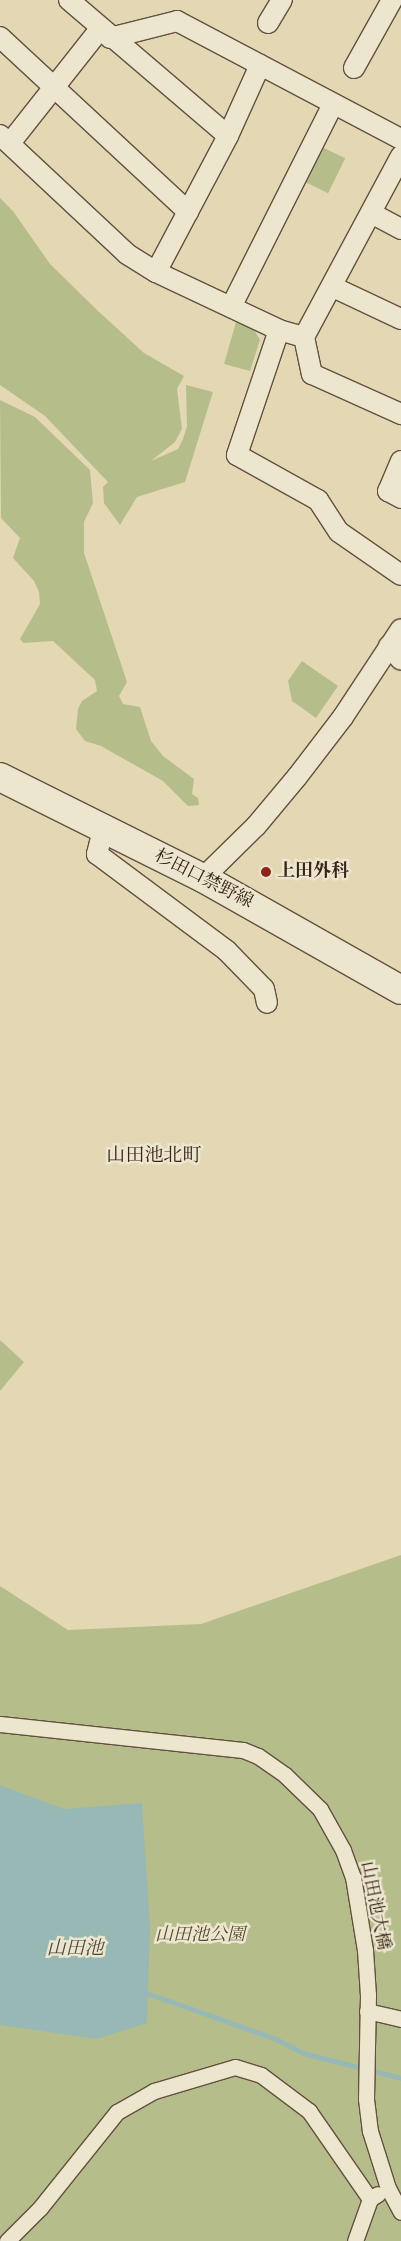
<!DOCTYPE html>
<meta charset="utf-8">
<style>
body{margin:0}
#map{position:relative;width:401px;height:2241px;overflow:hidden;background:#e3d8b3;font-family:"IM FELL English","Noto Serif JP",serif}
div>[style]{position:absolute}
.green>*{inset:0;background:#b5be8b;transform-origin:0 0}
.water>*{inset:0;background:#97b8b5}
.stream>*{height:5px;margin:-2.5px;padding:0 2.5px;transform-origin:2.5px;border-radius:2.5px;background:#97b8b5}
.roads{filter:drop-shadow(1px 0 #63513f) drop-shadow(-1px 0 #63513f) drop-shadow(0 1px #63513f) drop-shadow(0 -1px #63513f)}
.pedestrian>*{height:15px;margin:-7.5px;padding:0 7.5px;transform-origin:7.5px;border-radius:7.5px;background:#ede6ce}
.minor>*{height:20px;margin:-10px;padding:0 10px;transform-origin:10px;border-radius:10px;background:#ede6ce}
.secondary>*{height:28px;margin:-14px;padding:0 14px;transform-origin:14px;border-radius:14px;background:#ede6ce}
.dots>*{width:14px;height:14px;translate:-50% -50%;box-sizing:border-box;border:2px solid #ede6ce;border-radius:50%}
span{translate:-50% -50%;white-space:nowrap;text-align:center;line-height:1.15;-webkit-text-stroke:5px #ede6ce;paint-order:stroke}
.poi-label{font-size:18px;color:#382418;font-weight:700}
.left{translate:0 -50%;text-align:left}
.street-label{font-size:18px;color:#382418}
.park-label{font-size:18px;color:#574a35;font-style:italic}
.neighbourhood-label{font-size:19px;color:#382418}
.water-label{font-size:19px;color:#50493f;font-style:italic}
</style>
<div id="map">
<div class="green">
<i style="left:320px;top:146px;width:28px;height:39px;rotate:26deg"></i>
<i style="clip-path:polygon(0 198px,13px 211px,50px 264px,97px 310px,144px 353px,184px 376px,177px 389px,182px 429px,175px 442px,151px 461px,178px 449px,183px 439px,187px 426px,186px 385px,213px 392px,185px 482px,137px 497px,120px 525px,104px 503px,103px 487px,108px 482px,45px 416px,0 385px)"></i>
<i style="clip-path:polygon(236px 322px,252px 326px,260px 340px,250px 371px,224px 364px)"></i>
<i style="clip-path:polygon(0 400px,35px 417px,90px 470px,93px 503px,84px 522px,84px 553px,127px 682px,119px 696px,123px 704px,140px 707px,151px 741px,163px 756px,194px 779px,192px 794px,198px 798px,199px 805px,188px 806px,163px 781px,101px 746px,85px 741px,76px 729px,78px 709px,82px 701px,97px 691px,95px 680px,53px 641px,23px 643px,20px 639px,40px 604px,39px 592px,34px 581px,13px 558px,20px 538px,1px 518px)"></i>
<i style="clip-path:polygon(302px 661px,338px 686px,316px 718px,292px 701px,288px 681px)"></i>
<i style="clip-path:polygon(0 1340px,24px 1362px,0 1391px)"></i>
<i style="clip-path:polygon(401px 1555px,401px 2241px,0 2241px,0 1586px,68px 1630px,201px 1624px)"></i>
</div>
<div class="water">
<i style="clip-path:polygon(0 1785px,64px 1809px,142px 1803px,150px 1927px,147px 2023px,97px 2039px,0 2025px)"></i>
</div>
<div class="stream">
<i style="left:144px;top:1992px;width:140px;rotate:19.6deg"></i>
<i style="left:276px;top:2039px;width:30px;rotate:27deg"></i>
<i style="left:303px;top:2053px;width:101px;rotate:14.3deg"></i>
</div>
<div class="roads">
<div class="pedestrian">
<i style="left:0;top:1724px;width:244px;rotate:6.1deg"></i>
<i style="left:243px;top:1750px;width:16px;rotate:22deg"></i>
<i style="left:258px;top:1756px;width:33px;rotate:35deg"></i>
<i style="left:285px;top:1775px;width:49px;rotate:44.2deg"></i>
<i style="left:320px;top:1809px;width:47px;rotate:60.7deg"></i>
<i style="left:343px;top:1850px;width:29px;rotate:70deg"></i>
<i style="left:353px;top:1877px;width:74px;rotate:80.7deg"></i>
<i style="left:365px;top:1950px;width:45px;rotate:86.2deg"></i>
<i style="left:368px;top:1995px;width:104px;rotate:91.1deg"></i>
<i style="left:366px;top:2099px;width:32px;rotate:83deg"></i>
<i style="left:370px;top:2131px;width:60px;rotate:72.5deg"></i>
<i style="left:388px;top:2188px;width:27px;rotate:62deg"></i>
<i style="left:367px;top:2011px;width:35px;rotate:13deg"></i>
<i style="left:7px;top:2241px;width:47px;rotate:-45deg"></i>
<i style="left:40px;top:2208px;width:123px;rotate:-51.3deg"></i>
<i style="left:117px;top:2112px;width:43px;rotate:-29.6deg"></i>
<i style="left:154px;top:2091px;width:84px;rotate:-16.5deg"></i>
<i style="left:235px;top:2067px;width:27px;rotate:17deg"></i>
<i style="left:261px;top:2075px;width:60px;rotate:36.9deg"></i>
<i style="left:309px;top:2111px;width:107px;rotate:55.3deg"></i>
<i style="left:355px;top:2241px;width:45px;rotate:-70.3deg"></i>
<i style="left:370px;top:2199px;width:9px;rotate:-32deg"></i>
</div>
<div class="minor">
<i style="left:69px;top:0;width:209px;rotate:40.5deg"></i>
<i style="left:268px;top:23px;width:27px;rotate:-59deg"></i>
<i style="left:0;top:37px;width:257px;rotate:42.9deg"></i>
<i style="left:110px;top:38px;width:69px;rotate:-14.2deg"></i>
<i style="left:177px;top:21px;width:253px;rotate:27.8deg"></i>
<i style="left:354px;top:68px;width:78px;rotate:-60.8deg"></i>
<i style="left:0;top:135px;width:174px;rotate:43.1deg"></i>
<i style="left:127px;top:254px;width:34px;rotate:32deg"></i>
<i style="left:156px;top:272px;width:136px;rotate:25.2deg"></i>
<i style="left:279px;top:330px;width:26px;rotate:16deg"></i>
<i style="left:10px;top:143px;width:145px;rotate:-51.7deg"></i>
<i style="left:401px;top:156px;width:205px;rotate:118.2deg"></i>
<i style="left:304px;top:337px;width:38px;rotate:78deg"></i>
<i style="left:312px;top:374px;width:98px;rotate:24.2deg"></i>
<i style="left:371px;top:213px;width:34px;rotate:28deg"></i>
<i style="left:156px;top:272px;width:154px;rotate:-62.1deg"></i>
<i style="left:228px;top:136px;width:78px;rotate:-65.7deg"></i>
<i style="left:333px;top:287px;width:75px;rotate:25.2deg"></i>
<i style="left:231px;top:307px;width:227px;rotate:-63.3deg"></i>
<i style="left:279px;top:330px;width:132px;rotate:108.6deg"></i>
<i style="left:237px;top:455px;width:93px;rotate:29.1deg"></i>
<i style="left:318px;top:500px;width:38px;rotate:57deg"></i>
<i style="left:339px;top:532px;width:75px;rotate:34.7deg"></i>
<i style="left:401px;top:461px;width:33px;rotate:113deg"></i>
<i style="left:388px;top:491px;width:15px;rotate:28deg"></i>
<i style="left:389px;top:646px;width:18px;rotate:49deg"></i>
<i style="left:103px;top:830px;width:25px;rotate:104deg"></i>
<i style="left:97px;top:854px;width:162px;rotate:36.7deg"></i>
<i style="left:227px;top:951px;width:53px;rotate:45.8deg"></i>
<i style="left:264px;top:989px;width:14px;rotate:78deg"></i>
<i style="left:203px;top:878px;width:74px;rotate:-44.5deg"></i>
<i style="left:256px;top:826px;width:64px;rotate:-50.1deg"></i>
<i style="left:297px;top:777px;width:76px;rotate:-52.5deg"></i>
<i style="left:343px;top:717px;width:105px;rotate:-56.6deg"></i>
</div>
<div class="secondary">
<i style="left:0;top:777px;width:227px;rotate:26.5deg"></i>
<i style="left:203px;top:878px;width:227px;rotate:29.5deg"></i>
</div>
</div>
<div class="dots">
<i style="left:266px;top:872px;background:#8f2418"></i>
</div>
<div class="poi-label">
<span class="left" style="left:277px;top:872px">上田外科</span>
</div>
<div class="street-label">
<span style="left:203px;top:880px;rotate:27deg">杉田口禁野線</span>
<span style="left:374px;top:1906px;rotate:79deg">山田池大橋</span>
</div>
<div class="park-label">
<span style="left:200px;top:1936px">山田池公園</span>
</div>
<div class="neighbourhood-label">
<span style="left:154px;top:1157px">山田池北町</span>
</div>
<div class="water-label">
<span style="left:75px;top:1950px">山田池</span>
</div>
</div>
